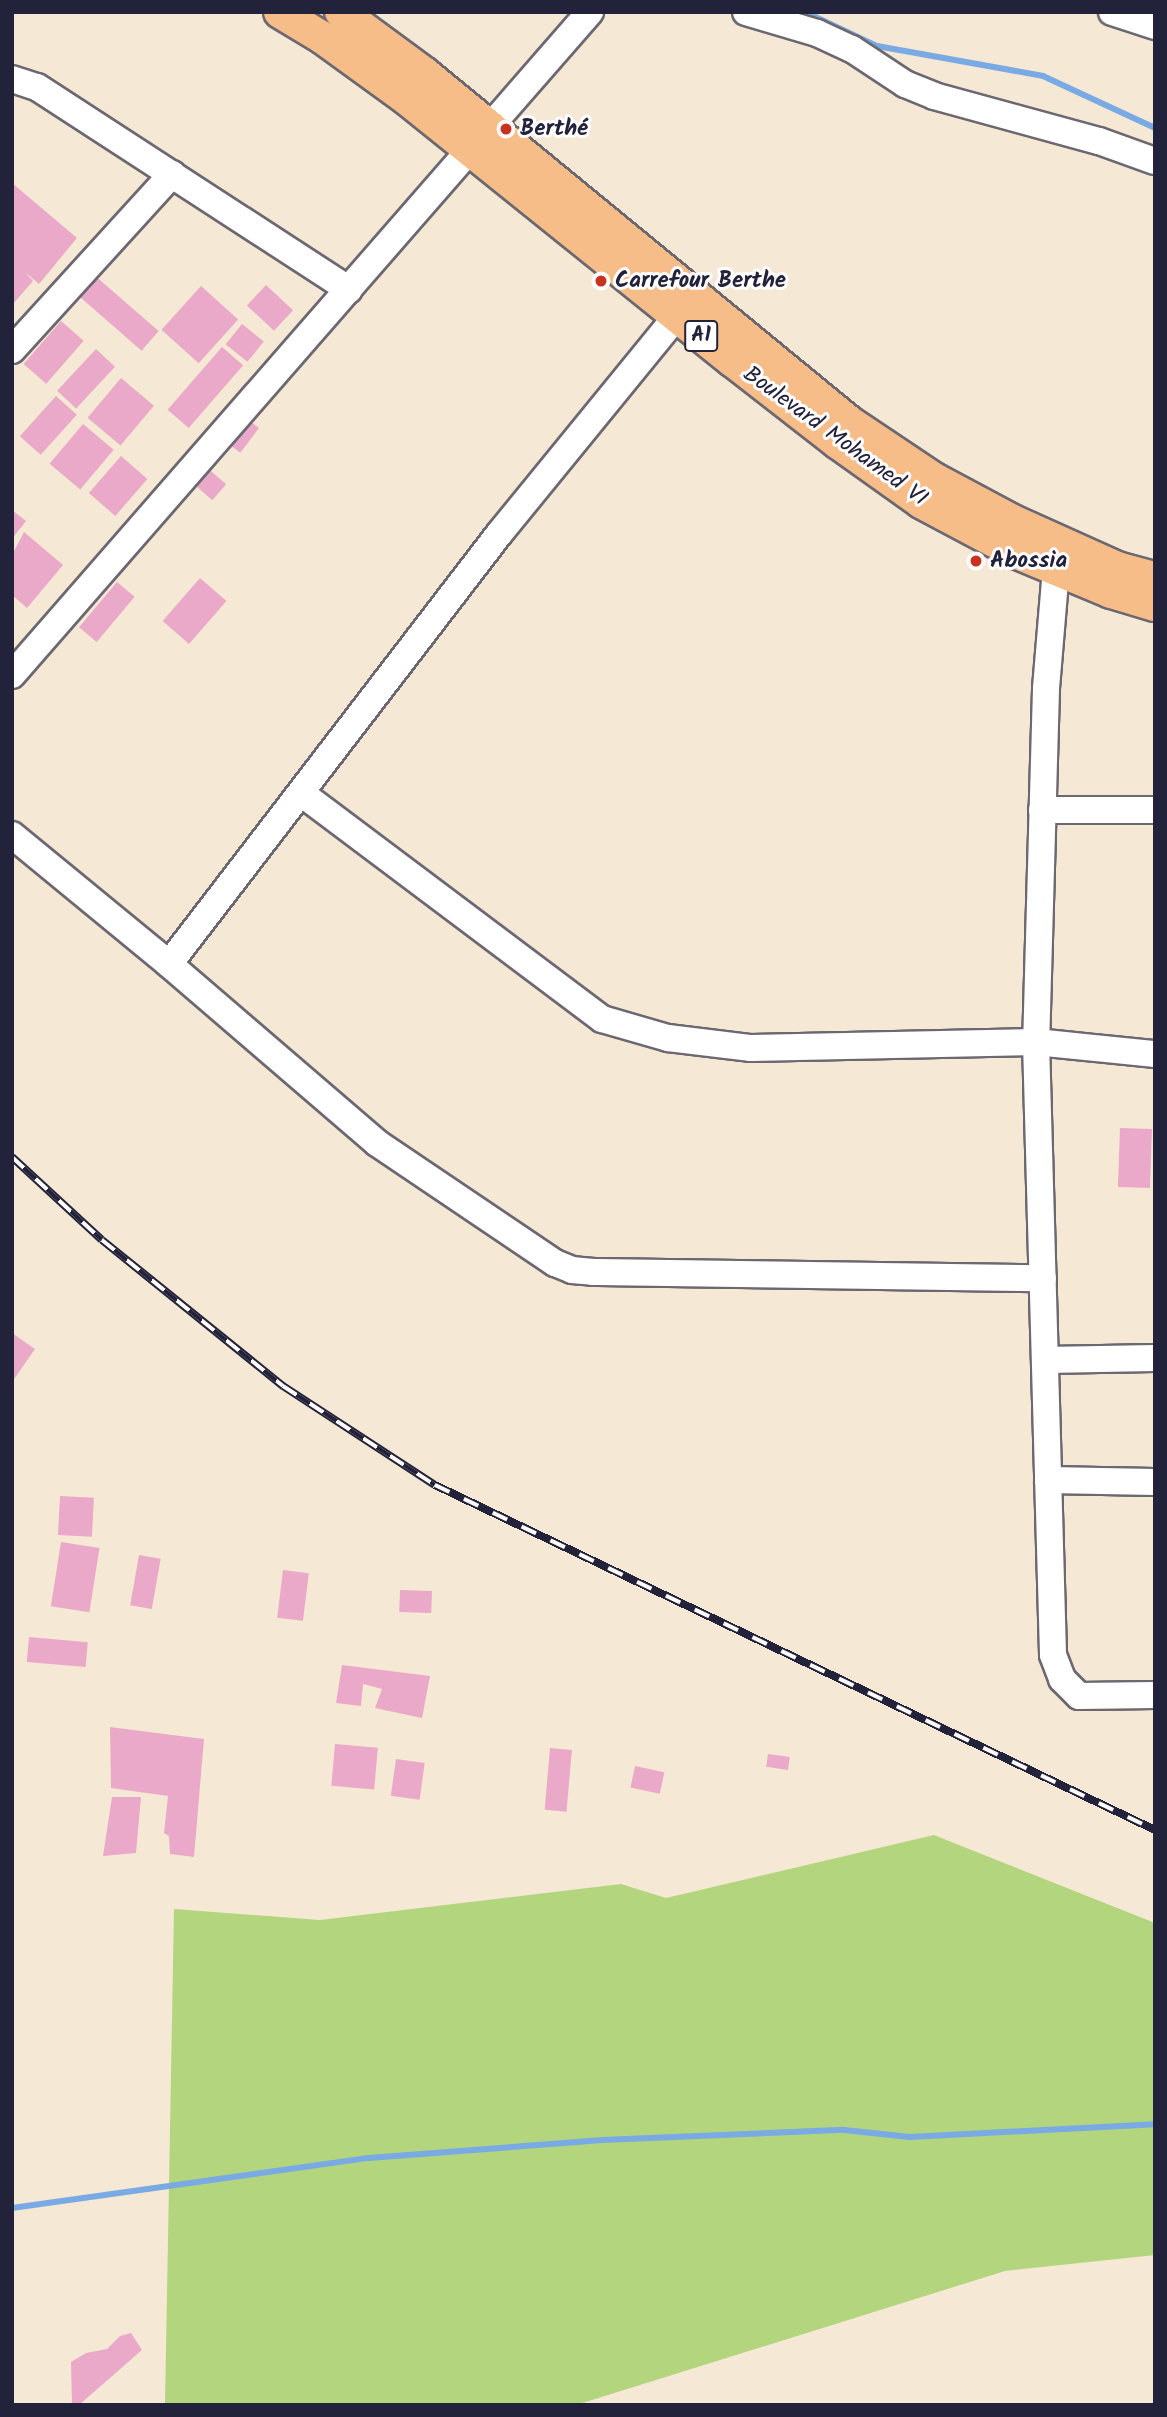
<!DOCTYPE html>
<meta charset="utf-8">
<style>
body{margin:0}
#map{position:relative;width:1167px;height:2417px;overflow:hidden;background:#f5e9d5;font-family:Kalam,sans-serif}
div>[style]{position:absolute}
.green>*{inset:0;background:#b2d57e}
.stream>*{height:6px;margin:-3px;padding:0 3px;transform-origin:3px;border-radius:3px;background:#79aae4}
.building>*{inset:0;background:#eaa9c9;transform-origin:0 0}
.roads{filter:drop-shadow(2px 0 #6c6871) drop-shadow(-2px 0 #6c6871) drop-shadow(0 2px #6c6871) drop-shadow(0 -2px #6c6871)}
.minor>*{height:26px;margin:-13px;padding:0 13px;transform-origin:13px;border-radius:13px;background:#fff}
.major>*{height:32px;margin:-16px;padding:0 16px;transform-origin:16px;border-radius:16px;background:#f7bd88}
.rail>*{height:8px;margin-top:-4px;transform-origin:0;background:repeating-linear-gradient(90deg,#fff 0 16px,#22223b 0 32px);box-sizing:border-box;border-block:2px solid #22223b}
.dots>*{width:19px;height:19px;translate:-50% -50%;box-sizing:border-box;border:4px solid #fff;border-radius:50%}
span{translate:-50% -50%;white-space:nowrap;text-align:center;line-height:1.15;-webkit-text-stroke:6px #fff;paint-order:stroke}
.shield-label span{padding:2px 5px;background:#fff;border:2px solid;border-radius:5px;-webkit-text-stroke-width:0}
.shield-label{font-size:21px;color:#22223b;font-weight:700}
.poi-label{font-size:23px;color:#22223b;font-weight:700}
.left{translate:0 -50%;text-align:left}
.street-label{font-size:23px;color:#22223b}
.frame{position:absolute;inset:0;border:14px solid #22223b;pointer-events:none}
</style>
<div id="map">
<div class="green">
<i style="clip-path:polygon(934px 1835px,1155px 1923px,1155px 2255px,1005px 2271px,576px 2405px,165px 2405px,174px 1909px,320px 1920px,621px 1884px,666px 1898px)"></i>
</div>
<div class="stream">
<i style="left:805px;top:12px;width:80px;rotate:25.3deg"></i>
<i style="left:877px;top:46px;width:169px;rotate:10.2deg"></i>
<i style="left:1043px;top:76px;width:123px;rotate:24.9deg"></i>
<i style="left:12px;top:2208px;width:360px;rotate:-8deg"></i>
<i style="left:369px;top:2158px;width:234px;rotate:-4.4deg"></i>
<i style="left:602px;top:2140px;width:242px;rotate:-2.4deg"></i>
<i style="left:844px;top:2130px;width:66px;rotate:6.1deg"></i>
<i style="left:910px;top:2137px;width:245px;rotate:-3deg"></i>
</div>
<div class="building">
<i style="clip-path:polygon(12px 183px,77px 238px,39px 284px,25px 272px,33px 281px,12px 305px)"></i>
<i style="left:93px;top:274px;width:87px;height:26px;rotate:41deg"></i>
<i style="left:266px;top:285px;width:37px;height:28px;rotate:43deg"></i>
<i style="left:201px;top:286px;width:50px;height:59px;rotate:42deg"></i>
<i style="left:61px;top:321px;width:30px;height:57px;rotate:41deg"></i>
<i style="left:242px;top:324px;width:28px;height:26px;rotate:39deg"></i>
<i style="left:222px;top:347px;width:28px;height:83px;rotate:41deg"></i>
<i style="left:96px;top:349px;width:26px;height:57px;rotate:43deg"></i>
<i style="left:121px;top:378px;width:43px;height:52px;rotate:40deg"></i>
<i style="left:56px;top:396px;width:28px;height:54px;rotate:42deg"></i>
<i style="left:247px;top:419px;width:15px;height:31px;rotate:37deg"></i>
<i style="left:83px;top:424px;width:40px;height:52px;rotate:40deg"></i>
<i style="left:121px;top:456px;width:35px;height:49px;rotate:41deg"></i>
<i style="left:205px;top:466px;width:28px;height:21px;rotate:41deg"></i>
<i style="clip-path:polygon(12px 510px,26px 521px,12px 539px)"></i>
<i style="clip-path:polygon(24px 532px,63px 565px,27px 608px,12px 595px,12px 555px)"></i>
<i style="left:200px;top:578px;width:35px;height:57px;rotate:41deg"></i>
<i style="left:117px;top:582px;width:23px;height:59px;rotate:40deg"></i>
<i style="left:1120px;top:1128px;width:32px;height:59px;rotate:2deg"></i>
<i style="clip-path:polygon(12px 1333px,35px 1349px,12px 1382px)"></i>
<i style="left:60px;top:1496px;width:34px;height:39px;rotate:3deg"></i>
<i style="left:61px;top:1542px;width:39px;height:65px;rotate:9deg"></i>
<i style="left:139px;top:1555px;width:22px;height:51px;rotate:10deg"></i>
<i style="left:283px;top:1570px;width:26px;height:48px;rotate:7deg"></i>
<i style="left:400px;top:1590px;width:32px;height:22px;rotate:2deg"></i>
<i style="left:29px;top:1637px;width:59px;height:25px;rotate:5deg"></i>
<i style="clip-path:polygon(342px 1665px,430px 1676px,422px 1718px,375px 1708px,382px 1689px,363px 1684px,361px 1706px,336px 1703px)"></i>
<i style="clip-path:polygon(110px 1727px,204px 1739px,194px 1857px,170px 1854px,169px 1836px,164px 1833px,168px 1796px,111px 1788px)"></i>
<i style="left:335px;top:1744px;width:43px;height:42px;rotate:5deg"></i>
<i style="left:550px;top:1748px;width:22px;height:62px;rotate:5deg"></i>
<i style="left:768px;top:1754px;width:22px;height:13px;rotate:8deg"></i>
<i style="left:396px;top:1759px;width:29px;height:37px;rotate:8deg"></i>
<i style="left:635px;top:1766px;width:30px;height:22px;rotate:12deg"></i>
<i style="clip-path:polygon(112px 1797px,141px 1797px,136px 1853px,103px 1856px)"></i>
<i style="clip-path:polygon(131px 2333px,142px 2350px,79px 2405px,72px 2405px,71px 2362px,86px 2353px,107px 2349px,120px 2336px)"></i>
</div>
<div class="roads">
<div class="minor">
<i style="left:746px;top:12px;width:74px;rotate:16.5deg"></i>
<i style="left:817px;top:33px;width:38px;rotate:25deg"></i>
<i style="left:852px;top:49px;width:64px;rotate:33.4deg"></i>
<i style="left:905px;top:84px;width:31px;rotate:22deg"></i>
<i style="left:934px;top:96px;width:171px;rotate:15.3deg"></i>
<i style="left:1099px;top:141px;width:59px;rotate:19.7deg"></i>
<i style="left:1112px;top:12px;width:45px;rotate:18deg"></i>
<i style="left:12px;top:79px;width:26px;rotate:18deg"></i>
<i style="left:37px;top:87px;width:372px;rotate:33deg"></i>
<i style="left:12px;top:350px;width:238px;rotate:-47.7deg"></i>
<i style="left:1056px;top:569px;width:120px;rotate:94.8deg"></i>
<i style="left:1046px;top:689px;width:353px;rotate:91.6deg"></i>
<i style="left:1036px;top:1042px;width:613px;rotate:88.41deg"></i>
<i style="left:1053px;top:1655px;width:26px;rotate:69deg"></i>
<i style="left:1062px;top:1679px;width:24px;rotate:45deg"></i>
<i style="left:1079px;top:1696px;width:76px;rotate:-0.8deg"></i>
<i style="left:12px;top:675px;width:880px;rotate:-48.92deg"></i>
<i style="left:301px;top:793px;width:376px;rotate:36.9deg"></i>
<i style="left:602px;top:1019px;width:69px;rotate:16.1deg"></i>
<i style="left:668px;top:1038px;width:84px;rotate:6.9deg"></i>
<i style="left:751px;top:1048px;width:285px;rotate:-1.2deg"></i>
<i style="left:1036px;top:1042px;width:120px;rotate:5.8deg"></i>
<i style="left:1042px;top:810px;width:113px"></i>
<i style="left:12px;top:835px;width:203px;rotate:39.4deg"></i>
<i style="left:169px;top:964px;width:274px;rotate:40.7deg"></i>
<i style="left:377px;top:1143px;width:215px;rotate:34deg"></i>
<i style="left:555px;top:1263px;width:18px;rotate:22deg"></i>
<i style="left:572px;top:1270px;width:21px;rotate:5deg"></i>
<i style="left:593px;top:1272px;width:450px;rotate:0.8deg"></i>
<i style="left:169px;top:964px;width:542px;rotate:-52.5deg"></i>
<i style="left:499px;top:534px;width:281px;rotate:-50.8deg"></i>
<i style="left:1045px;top:1360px;width:110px;rotate:-1deg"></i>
<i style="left:1048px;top:1480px;width:107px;rotate:1.1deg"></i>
</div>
<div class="major">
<i style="left:280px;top:12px;width:50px;rotate:31.2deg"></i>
<i style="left:323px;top:38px;width:104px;rotate:36deg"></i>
<i style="left:407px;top:99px;width:418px;rotate:38.8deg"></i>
<i style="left:733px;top:361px;width:132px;rotate:37.9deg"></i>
<i style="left:837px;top:442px;width:103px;rotate:35.5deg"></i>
<i style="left:921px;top:502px;width:106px;rotate:28deg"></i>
<i style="left:1015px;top:552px;width:104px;rotate:22.6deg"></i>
<i style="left:1111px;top:592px;width:46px;rotate:16.5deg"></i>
<i style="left:341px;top:12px;width:104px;rotate:36.4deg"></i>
<i style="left:425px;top:74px;width:549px;rotate:39.38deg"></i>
<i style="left:849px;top:422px;width:102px;rotate:33.8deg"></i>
<i style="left:934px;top:479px;width:89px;rotate:28deg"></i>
<i style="left:1013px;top:521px;width:114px;rotate:24.3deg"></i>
<i style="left:1117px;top:568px;width:39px;rotate:15deg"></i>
</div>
</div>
<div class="rail">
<i style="left:12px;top:1157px;width:122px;rotate:42.7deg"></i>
<i style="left:102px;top:1240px;width:233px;rotate:38.9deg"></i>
<i style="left:283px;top:1386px;width:181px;rotate:33.1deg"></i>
<i style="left:435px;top:1485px;width:798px;rotate:25.6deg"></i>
</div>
<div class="dots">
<i style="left:506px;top:129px;background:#c8321e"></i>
<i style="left:601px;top:281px;background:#c8321e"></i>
<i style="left:976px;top:561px;background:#c8321e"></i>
</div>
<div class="shield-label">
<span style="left:701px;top:336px">A1</span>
</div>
<div class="poi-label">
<span class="left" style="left:520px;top:129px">Berthé</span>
<span class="left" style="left:615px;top:281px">Carrefour Berthe</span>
<span class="left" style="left:990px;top:561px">Abossia</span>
</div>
<div class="street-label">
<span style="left:835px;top:437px;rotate:36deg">Boulevard Mohamed VI</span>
</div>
<div class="frame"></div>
</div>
